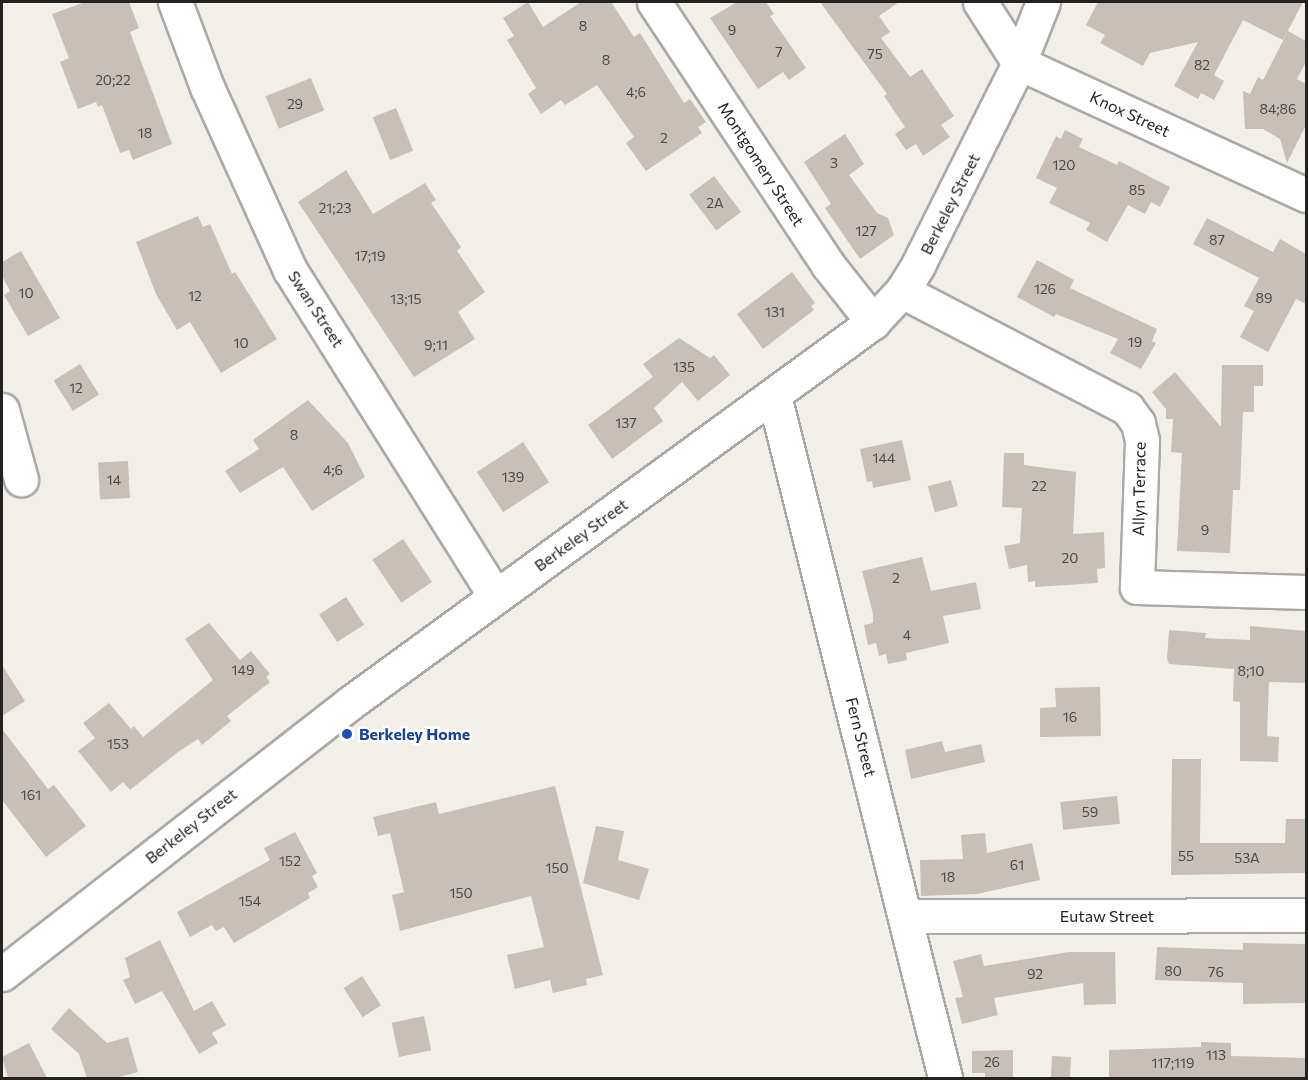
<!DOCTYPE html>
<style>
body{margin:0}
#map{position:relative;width:1308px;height:1080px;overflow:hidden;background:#f2efe9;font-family:Commissioner,sans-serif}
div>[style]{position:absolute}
.building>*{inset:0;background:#c7bfb8;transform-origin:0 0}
.roads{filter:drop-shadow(2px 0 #a9a9a9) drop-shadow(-2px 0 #a9a9a9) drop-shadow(0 2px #a9a9a9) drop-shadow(0 -2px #a9a9a9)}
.minor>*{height:33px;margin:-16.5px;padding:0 16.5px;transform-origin:16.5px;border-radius:16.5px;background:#fff}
.dots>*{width:16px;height:16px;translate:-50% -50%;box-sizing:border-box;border:3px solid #fff;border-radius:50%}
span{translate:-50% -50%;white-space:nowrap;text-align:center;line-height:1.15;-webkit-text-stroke:5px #fff;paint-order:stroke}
.number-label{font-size:14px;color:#4b4948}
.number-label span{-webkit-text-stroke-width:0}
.street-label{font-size:16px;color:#222}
.transit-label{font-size:16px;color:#164399;font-weight:700}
.left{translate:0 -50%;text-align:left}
.frame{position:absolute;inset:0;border:3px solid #222;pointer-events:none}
</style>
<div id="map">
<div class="building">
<i style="clip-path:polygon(85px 2px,129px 2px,139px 28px,130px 32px,172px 144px,133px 160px,129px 150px,120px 153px,102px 105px,98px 107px,96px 102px,78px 109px,60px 62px,69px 58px,52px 14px)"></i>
<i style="clip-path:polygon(528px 2px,543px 27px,581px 2px,611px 2px,634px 37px,640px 33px,684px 103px,690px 99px,706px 122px,698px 127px,702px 133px,646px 171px,626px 143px,634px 137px,597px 85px,565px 105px,561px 100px,541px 114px,528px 94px,536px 88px,507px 40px,514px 36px,503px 18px)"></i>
<i style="clip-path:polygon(737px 2px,766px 2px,774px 14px,770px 16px,806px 68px,789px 80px,783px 72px,758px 89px,710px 18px)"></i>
<i style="clip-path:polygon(820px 2px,899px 2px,879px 16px,890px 32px,881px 38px,910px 77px,922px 69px,954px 116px,941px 125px,950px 137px,923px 156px,916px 144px,906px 150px,895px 134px,905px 127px,884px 96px,887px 94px)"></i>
<i style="clip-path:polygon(1098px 2px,1303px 2px,1283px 40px,1243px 20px,1214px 75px,1224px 81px,1214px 100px,1201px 93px,1198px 99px,1174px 86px,1198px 42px,1150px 53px,1143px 66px,1100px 43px,1105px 35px,1086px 25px)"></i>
<i style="clip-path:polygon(1288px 31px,1306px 41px,1306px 62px,1297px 79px,1306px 84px,1306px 125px,1287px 163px,1280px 139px,1263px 129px,1245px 129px,1243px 91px,1250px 94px,1258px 77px,1263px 80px)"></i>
<i style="left:311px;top:78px;width:35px;height:49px;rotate:68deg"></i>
<i style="left:396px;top:108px;width:46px;height:25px;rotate:68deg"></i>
<i style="clip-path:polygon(1065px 130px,1083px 139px,1079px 147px,1117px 165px,1119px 161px,1170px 187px,1160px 207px,1151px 202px,1145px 214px,1128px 205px,1107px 242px,1086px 230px,1090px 223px,1049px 203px,1057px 188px,1036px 178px,1056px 136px,1061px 139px)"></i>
<i style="clip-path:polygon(845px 134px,864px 164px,849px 175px,877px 213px,888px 218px,894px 235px,860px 259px,825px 208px,831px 204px,804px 162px)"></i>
<i style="clip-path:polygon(346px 170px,373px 214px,425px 183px,436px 200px,431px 203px,461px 247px,457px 251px,485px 292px,458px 312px,475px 339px,414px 377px,298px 202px)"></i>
<i style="left:714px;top:176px;width:45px;height:31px;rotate:53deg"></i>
<i style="clip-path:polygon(198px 216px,203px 227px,210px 224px,232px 274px,235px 272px,277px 339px,221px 373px,190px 322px,177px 330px,156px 294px,136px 242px)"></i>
<i style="clip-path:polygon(1207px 218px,1273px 252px,1280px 239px,1306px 254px,1306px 304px,1296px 299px,1268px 352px,1240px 337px,1254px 311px,1244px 306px,1259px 278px,1193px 244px)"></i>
<i style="clip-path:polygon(21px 251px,60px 318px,28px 336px,4px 295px,10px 291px,2px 276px,2px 262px)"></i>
<i style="clip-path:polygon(1037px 260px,1074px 280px,1070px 288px,1157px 329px,1152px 341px,1156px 343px,1141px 369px,1110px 353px,1118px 339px,1056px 314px,1054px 317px,1017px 297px)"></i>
<i style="clip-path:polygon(792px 272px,815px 303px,811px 306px,814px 310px,763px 349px,737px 314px)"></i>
<i style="clip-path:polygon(679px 338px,710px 358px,714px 355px,730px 375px,698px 401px,682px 382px,654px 408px,663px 421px,612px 459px,588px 425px,653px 377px,643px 364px)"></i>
<i style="left:80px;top:364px;width:36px;height:31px;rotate:58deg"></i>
<i style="clip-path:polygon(1222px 365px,1263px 365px,1263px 386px,1254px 386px,1254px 412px,1243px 412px,1240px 490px,1233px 490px,1230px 553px,1177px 551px,1182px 453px,1171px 452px,1173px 419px,1166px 419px,1166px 409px,1152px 392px,1175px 372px,1221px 427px)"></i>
<i style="clip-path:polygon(308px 400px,348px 443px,365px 477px,312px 511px,283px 467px,240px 493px,225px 471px,259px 449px,253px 440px)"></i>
<i style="clip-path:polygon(902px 440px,911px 480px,873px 488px,872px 481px,867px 482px,860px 449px)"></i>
<i style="left:523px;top:442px;width:48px;height:55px;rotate:57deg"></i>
<i style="clip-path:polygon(1004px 453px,1024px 453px,1024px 465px,1076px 472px,1073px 534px,1104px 532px,1105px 568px,1097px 569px,1098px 583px,1035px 587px,1035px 581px,1028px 582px,1027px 565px,1009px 569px,1004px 546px,1020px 543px,1022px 508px,1002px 507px)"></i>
<i style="left:128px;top:461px;width:37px;height:30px;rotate:87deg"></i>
<i style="left:951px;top:480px;width:27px;height:24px;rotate:75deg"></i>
<i style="left:403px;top:539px;width:52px;height:37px;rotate:56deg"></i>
<i style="clip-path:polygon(922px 557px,931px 591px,976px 582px,981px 609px,943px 616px,949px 643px,906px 653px,907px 660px,888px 664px,886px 654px,879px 656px,876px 643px,868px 645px,864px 625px,873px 623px,873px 614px,862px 571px)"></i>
<i style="left:346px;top:597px;width:33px;height:32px;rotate:57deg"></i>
<i style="clip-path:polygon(209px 623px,240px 660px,251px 651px,270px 674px,266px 677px,270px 682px,227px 716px,231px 721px,202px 745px,198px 739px,178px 752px,130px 790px,123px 782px,111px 792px,78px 751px,95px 738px,83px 723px,109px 703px,131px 729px,134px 726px,143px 737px,213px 680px,185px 639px)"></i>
<i style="clip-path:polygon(1250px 626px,1306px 631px,1306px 683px,1269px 682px,1267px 736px,1279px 737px,1278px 762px,1240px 761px,1240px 702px,1233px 701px,1234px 669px,1169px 664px,1167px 659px,1169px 630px,1206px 633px,1205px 638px,1250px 640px)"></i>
<i style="clip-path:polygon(2px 665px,25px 701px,2px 716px)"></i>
<i style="clip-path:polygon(1100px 687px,1101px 736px,1040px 737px,1040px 708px,1056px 707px,1055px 688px)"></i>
<i style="clip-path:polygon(2px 729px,48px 789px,54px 785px,86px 826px,46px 857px,2px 800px)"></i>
<i style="clip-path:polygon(942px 741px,945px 752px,981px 744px,985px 762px,911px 779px,905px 750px)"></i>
<i style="clip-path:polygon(1172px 759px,1201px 759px,1200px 843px,1285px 843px,1286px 819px,1306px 819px,1306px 873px,1171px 875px)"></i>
<i style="clip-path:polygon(555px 786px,603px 975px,586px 979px,587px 985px,553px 993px,550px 980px,515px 989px,507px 955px,544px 947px,531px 896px,400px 931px,392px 895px,404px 892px,390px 833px,378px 836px,373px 817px,436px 802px,439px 814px)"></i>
<i style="left:1117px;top:796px;width:28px;height:57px;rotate:84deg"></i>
<i style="clip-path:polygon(596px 826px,624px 831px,618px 860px,649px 869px,639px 900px,583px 883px)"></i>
<i style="clip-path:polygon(295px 832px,317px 873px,312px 876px,318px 887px,308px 893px,310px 898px,234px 943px,224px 927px,216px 931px,212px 925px,190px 937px,177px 912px,270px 860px,264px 848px)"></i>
<i style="clip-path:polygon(985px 833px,987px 853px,1032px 843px,1040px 880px,977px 894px,921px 896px,920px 860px,963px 859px,961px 835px)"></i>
<i style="clip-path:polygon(160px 940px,194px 1011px,212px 1001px,226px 1025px,212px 1033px,218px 1043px,199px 1054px,162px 991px,135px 1004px,123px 980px,130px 977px,125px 958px)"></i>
<i style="clip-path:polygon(1243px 943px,1306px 944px,1306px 1003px,1243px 1004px,1243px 983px,1155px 980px,1157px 947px,1243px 950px)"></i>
<i style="clip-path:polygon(1069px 952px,1115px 952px,1116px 1004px,1084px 1005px,1083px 983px,994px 998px,998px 1015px,962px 1024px,955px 998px,963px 997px,953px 961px,981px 954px,984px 966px)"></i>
<i style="left:362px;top:976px;width:35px;height:22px;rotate:57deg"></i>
<i style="clip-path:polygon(69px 1008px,107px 1043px,128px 1037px,138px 1072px,115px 1078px,87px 1078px,79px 1054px,51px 1029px)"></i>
<i style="left:424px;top:1016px;width:35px;height:33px;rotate:78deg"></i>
<i style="clip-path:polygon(1201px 1042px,1231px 1043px,1231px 1056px,1306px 1058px,1306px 1078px,1109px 1078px,1109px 1050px,1201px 1047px)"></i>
<i style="clip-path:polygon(29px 1043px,47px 1078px,8px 1078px,2px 1057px)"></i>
<i style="clip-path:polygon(1013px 1050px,1013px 1078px,985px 1078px,985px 1073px,972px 1073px,972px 1051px)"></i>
<i style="left:1052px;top:1056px;width:19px;height:22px;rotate:3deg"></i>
</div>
<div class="roads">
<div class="minor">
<i style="left:175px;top:2px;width:91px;rotate:69.4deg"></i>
<i style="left:207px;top:87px;width:201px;rotate:65.6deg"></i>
<i style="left:290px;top:270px;width:386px;rotate:57.8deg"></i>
<i style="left:654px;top:2px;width:315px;rotate:56.5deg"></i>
<i style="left:828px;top:265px;width:73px;rotate:51.7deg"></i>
<i style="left:980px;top:2px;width:72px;rotate:57.4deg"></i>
<i style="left:1019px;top:63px;width:316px;rotate:24.7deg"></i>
<i style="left:902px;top:291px;width:254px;rotate:27.5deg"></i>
<i style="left:1127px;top:408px;width:19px;rotate:54deg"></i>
<i style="left:1138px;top:423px;width:18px;rotate:77deg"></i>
<i style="left:1142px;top:441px;width:146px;rotate:92deg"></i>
<i style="left:1137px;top:587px;width:169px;rotate:1.7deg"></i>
<i style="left:774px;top:396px;width:703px;rotate:75.92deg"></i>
<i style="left:2px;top:410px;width:72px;rotate:74.6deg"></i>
<i style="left:907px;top:916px;width:399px;rotate:-0.1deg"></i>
<i style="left:2px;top:974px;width:441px;rotate:-37.9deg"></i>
<i style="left:350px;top:703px;width:647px;rotate:-36.07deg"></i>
<i style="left:873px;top:322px;width:42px;rotate:-46.9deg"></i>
<i style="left:902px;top:291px;width:31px;rotate:-58deg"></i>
<i style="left:918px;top:265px;width:226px;rotate:-63.4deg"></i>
<i style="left:1019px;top:63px;width:66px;rotate:-68.5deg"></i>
</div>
</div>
<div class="dots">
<i style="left:347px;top:734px;background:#1a4fb4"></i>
</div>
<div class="number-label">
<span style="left:583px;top:26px">8</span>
<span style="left:732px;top:30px">9</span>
<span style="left:779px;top:52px">7</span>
<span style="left:875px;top:54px">75</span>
<span style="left:606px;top:60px">8</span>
<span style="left:1202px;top:65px">82</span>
<span style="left:113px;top:80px">20;22</span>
<span style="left:636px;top:92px">4;6</span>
<span style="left:295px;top:104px">29</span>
<span style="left:1278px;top:109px">84;86</span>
<span style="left:145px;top:133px">18</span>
<span style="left:664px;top:138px">2</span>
<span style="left:834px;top:163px">3</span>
<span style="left:1064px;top:165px">120</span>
<span style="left:1137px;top:190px">85</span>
<span style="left:715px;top:203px">2A</span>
<span style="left:335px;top:208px">21;23</span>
<span style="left:866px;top:231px">127</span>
<span style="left:1217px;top:240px">87</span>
<span style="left:370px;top:256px">17;19</span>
<span style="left:1045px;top:289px">126</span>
<span style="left:26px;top:293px">10</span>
<span style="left:195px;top:296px">12</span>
<span style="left:1264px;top:298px">89</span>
<span style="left:406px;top:299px">13;15</span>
<span style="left:775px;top:312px">131</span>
<span style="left:1135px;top:342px">19</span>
<span style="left:241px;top:343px">10</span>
<span style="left:436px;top:345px">9;11</span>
<span style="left:684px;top:367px">135</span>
<span style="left:76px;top:388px">12</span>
<span style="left:626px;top:423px">137</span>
<span style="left:294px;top:435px">8</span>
<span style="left:884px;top:458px">144</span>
<span style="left:333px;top:470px">4;6</span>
<span style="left:513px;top:477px">139</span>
<span style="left:114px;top:480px">14</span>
<span style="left:1039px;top:486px">22</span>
<span style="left:1205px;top:530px">9</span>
<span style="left:1070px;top:558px">20</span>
<span style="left:896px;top:578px">2</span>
<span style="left:907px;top:635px">4</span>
<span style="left:243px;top:670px">149</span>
<span style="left:1251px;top:671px">8;10</span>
<span style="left:1070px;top:717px">16</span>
<span style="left:118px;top:744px">153</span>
<span style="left:31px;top:795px">161</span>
<span style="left:1090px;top:812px">59</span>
<span style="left:1186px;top:856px">55</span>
<span style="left:1247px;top:858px">53A</span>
<span style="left:290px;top:861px">152</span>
<span style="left:1017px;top:865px">61</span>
<span style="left:557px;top:868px">150</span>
<span style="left:948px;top:877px">18</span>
<span style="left:461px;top:893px">150</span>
<span style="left:250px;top:901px">154</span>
<span style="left:1173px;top:971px">80</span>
<span style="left:1216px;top:972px">76</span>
<span style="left:1035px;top:974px">92</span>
<span style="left:1216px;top:1055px">113</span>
<span style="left:992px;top:1062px">26</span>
<span style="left:1173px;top:1063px">117;119</span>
</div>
<div class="street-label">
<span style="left:1130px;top:114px;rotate:25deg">Knox Street</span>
<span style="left:761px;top:164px;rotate:57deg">Montgomery Street</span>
<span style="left:950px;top:204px;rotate:-63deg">Berkeley Street</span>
<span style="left:316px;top:309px;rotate:57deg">Swan Street</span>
<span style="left:1139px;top:489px;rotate:-89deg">Allyn Terrace</span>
<span style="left:581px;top:535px;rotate:-36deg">Berkeley Street</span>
<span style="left:861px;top:737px;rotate:76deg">Fern Street</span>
<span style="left:191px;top:826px;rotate:-38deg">Berkeley Street</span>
<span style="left:1107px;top:916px">Eutaw Street</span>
</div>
<div class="transit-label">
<span class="left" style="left:359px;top:734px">Berkeley Home</span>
</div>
<div class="frame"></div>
</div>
